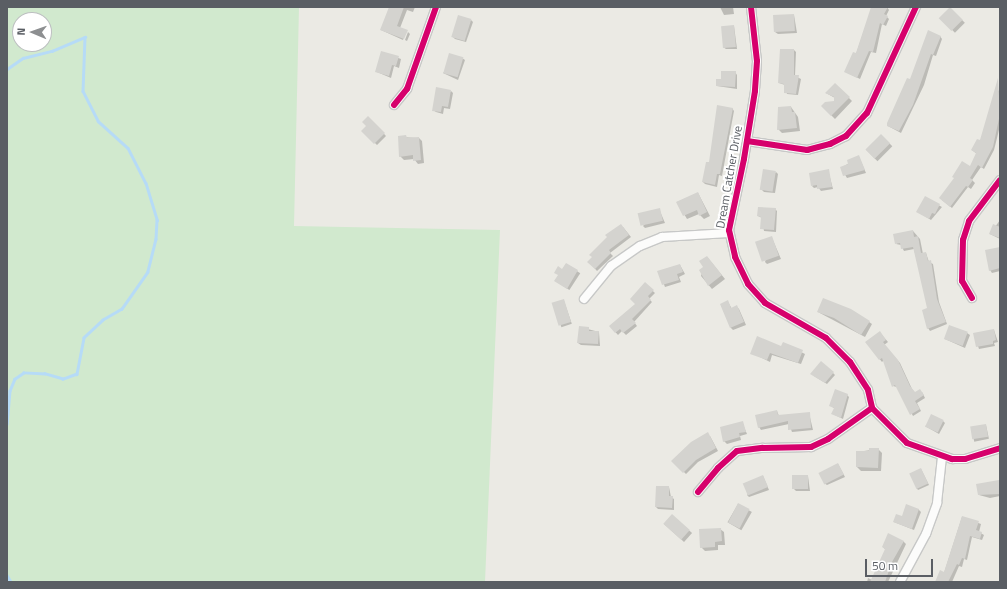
<!DOCTYPE html>
<style>
body{margin:0}
#map{position:relative;width:1007px;height:589px;overflow:hidden;background:#ebeae4;font-family:"Titillium Web",sans-serif}
div>[style]{position:absolute}
.green>*{inset:0;background:#d1e9ce}
.shadow>*{inset:0;background:#0003;transform-origin:0 0}
.stream>*{height:2.5px;margin:-1.25px;padding:0 1.25px;transform-origin:1.25px;border-radius:1.25px;background:#b6dbf7}
.building>*{inset:0;background:#d4d3cf;transform-origin:0 0}
.roads{filter:drop-shadow(1px 0 #c7c8c7) drop-shadow(-1px 0 #c7c8c7) drop-shadow(0 1px #c7c8c7) drop-shadow(0 -1px #c7c8c7)}
.minor>*{height:8px;margin:-4px;padding:0 4px;transform-origin:4px;border-radius:4px;background:#fcfcfb}
.cycleway>*{height:6px;margin:-3px;padding:0 3px;transform-origin:3px;border-radius:3px;background:#d6006c}
span{translate:-50% -50%;white-space:nowrap;text-align:center;line-height:1.15;-webkit-text-stroke:4px #fff;paint-order:stroke}
.street-label{font-size:12px;color:#5a5e64}
.frame{position:absolute;inset:0;border:8px solid #5a5e64;pointer-events:none}
.north{position:absolute;left:12px;top:12px;width:40px;height:40px;box-sizing:border-box;background:#fff;border:1px solid #bdbfc1;border-radius:50%;rotate:272deg;font-size:11px;font-weight:700;line-height:16px;text-align:center;color:#5a5e64}
.north::after{content:'';display:block;margin:auto;width:14px;height:18px;background:#8d8f91;clip-path:polygon(50% 0,100% 100%,50% 72%,0 100%)}
.scale{position:absolute;left:865px;top:559px;width:68px;height:18px;box-sizing:border-box;border:2px solid #5a5e64;border-top:0;padding-left:5px;font-size:12px;line-height:14px;white-space:nowrap;color:#5a5e64;-webkit-text-stroke:3px #fff;paint-order:stroke}
</style>
<div id="map">
<div class="green">
<i style="clip-path:polygon(evenodd,7px 7px,299px 7px,294px 226px,500px 230px,485px 582px,7px 582px,7px 7px,20px 20px,44px 20px,44px 44px,20px 44px,20px 20px)"></i>
</div>
<div class="shadow">
<i style="clip-path:polygon(391px 7px,415px 7px,413px 12px,407px 10px,400px 28px,406px 31px,403px 40px,381px 30px)"></i>
<i style="clip-path:polygon(720px 7px,733px 7px,734px 14px,724px 15px)"></i>
<i style="clip-path:polygon(872px 7px,887px 7px,889px 10px,886px 16px,889px 19px,886px 26px,882px 24px,876px 53px,871px 52px,860px 79px,846px 72px,856px 54px)"></i>
<i style="left:950px;top:8px;width:21px;height:14px;rotate:45deg"></i>
<i style="clip-path:polygon(794px 15px,797px 33px,778px 34px,775px 32px)"></i>
<i style="clip-path:polygon(471px 20px,473px 22px,466px 42px,455px 39px,452px 36px)"></i>
<i style="clip-path:polygon(734px 26px,737px 49px,726px 49px,723px 47px)"></i>
<i style="clip-path:polygon(408px 32px,410px 34px,407px 41px,405px 40px)"></i>
<i style="clip-path:polygon(940px 36px,942px 39px,936px 56px,933px 55px,924px 85px,901px 133px,888px 126px,911px 81px)"></i>
<i style="clip-path:polygon(794px 50px,796px 52px,795px 76px,801px 79px,798px 95px,787px 94px,785px 85px,779px 83px)"></i>
<i style="clip-path:polygon(382px 52px,401px 59px,399px 68px,394px 66px,391px 78px,377px 72px)"></i>
<i style="clip-path:polygon(462px 58px,465px 60px,458px 80px,443px 73px)"></i>
<i style="clip-path:polygon(735px 72px,737px 75px,737px 89px,717px 86px)"></i>
<i style="clip-path:polygon(835px 84px,852px 101px,835px 119px,822px 106px,835px 102px,835px 98px,826px 93px)"></i>
<i style="clip-path:polygon(996px 90px,1000px 91px,1000px 126px,994px 150px,984px 169px,981px 167px,972px 180px,975px 183px,971px 189px,968px 187px,952px 208px,942px 200px,970px 168px,977px 154px,972px 150px,980px 142px)"></i>
<i style="clip-path:polygon(451px 91px,453px 93px,450px 109px,444px 108px,443px 114px,436px 112px,433px 110px)"></i>
<i style="clip-path:polygon(791px 107px,798px 117px,800px 131px,782px 133px,778px 129px)"></i>
<i style="clip-path:polygon(732px 108px,734px 111px,722px 176px,719px 175px,717px 187px,705px 184px,703px 182px)"></i>
<i style="clip-path:polygon(368px 117px,386px 136px,377px 145px,363px 131px,367px 127px)"></i>
<i style="left:881px;top:135px;width:16px;height:21px;rotate:45deg"></i>
<i style="clip-path:polygon(399px 137px,419px 138px,422px 141px,424px 163px,418px 164px,414px 159px,404px 160px,400px 156px)"></i>
<i style="clip-path:polygon(859px 157px,866px 173px,847px 178px,841px 168px)"></i>
<i style="clip-path:polygon(828px 170px,833px 189px,821px 191px,818px 187px,814px 188px,812px 186px)"></i>
<i style="clip-path:polygon(776px 172px,778px 174px,775px 193px,764px 192px,761px 189px)"></i>
<i style="clip-path:polygon(698px 193px,710px 216px,704px 219px,699px 214px,687px 219px,677px 202px)"></i>
<i style="clip-path:polygon(925px 198px,942px 207px,931px 220px,918px 212px)"></i>
<i style="clip-path:polygon(659px 209px,665px 223px,645px 228px,643px 226px)"></i>
<i style="clip-path:polygon(775px 209px,777px 211px,776px 232px,764px 231px,762px 218px,758px 216px)"></i>
<i style="clip-path:polygon(1000px 220px,1000px 239px,990px 234px)"></i>
<i style="clip-path:polygon(623px 227px,631px 237px,610px 253px,613px 256px,597px 271px,589px 262px)"></i>
<i style="clip-path:polygon(913px 231px,920px 239px,923px 254px,926px 253px,929px 262px,933px 264px,939px 302px,947px 324px,930px 331px,928px 328px,929px 309px,914px 249px,904px 251px,901px 245px,896px 244px)"></i>
<i style="clip-path:polygon(772px 238px,781px 259px,767px 264px,765px 262px)"></i>
<i style="clip-path:polygon(1000px 248px,1000px 271px,992px 273px,990px 270px)"></i>
<i style="clip-path:polygon(707px 257px,725px 279px,712px 289px,701px 276px)"></i>
<i style="left:566px;top:264px;width:17px;height:20px;rotate:33deg"></i>
<i style="clip-path:polygon(680px 265px,685px 274px,679px 277px,681px 282px,665px 287px,659px 272px)"></i>
<i style="clip-path:polygon(645px 284px,655px 293px,649px 299px,652px 302px,634px 322px,637px 326px,626px 335px,622px 331px,618px 335px,610px 326px,636px 304px)"></i>
<i style="left:564px;top:301px;width:24px;height:11px;rotate:71deg"></i>
<i style="clip-path:polygon(728px 302px,732px 309px,737px 307px,739px 309px,746px 325px,733px 330px,731px 328px,721px 305px)"></i>
<i style="clip-path:polygon(818px 312px,869px 322px,872px 324px,865px 337px)"></i>
<i style="clip-path:polygon(580px 327px,599px 332px,600px 346px,581px 345px,578px 343px)"></i>
<i style="clip-path:polygon(994px 330px,998px 342px,994px 343px,995px 346px,979px 349px,974px 334px)"></i>
<i style="clip-path:polygon(967px 333px,970px 335px,965px 348px,945px 339px)"></i>
<i style="clip-path:polygon(882px 335px,888px 342px,884px 345px,900px 363px,912px 389px,915px 393px,922px 392px,925px 398px,917px 403px,921px 411px,913px 416px,897px 387px,893px 386px,884px 360px,882px 362px,867px 343px)"></i>
<i style="clip-path:polygon(783px 343px,805px 354px,801px 364px,772px 355px,770px 362px,752px 353px,782px 347px)"></i>
<i style="clip-path:polygon(833px 373px,835px 375px,827px 384px,814px 376px)"></i>
<i style="clip-path:polygon(847px 395px,849px 397px,843px 419px,833px 414px,835px 409px,830px 405px)"></i>
<i style="clip-path:polygon(777px 411px,779px 416px,809px 413px,813px 430px,792px 432px,789px 424px,761px 430px,759px 427px)"></i>
<i style="clip-path:polygon(943px 421px,945px 423px,939px 434px,925px 426px)"></i>
<i style="clip-path:polygon(742px 422px,747px 434px,740px 436px,741px 440px,727px 444px,724px 441px)"></i>
<i style="left:986px;top:425px;width:14px;height:15px;rotate:78deg"></i>
<i style="clip-path:polygon(710px 436px,718px 451px,698px 462px,686px 474px,673px 461px)"></i>
<i style="clip-path:polygon(878px 449px,882px 453px,881px 471px,861px 471px,857px 467px,857px 452px)"></i>
<i style="clip-path:polygon(838px 464px,845px 477px,827px 485px,824px 483px)"></i>
<i style="clip-path:polygon(921px 469px,929px 485px,918px 490px,916px 487px)"></i>
<i style="clip-path:polygon(763px 476px,769px 490px,749px 497px,747px 495px)"></i>
<i style="clip-path:polygon(808px 476px,810px 491px,796px 491px,794px 489px)"></i>
<i style="clip-path:polygon(999px 481px,1000px 496px,990px 498px,979px 495px)"></i>
<i style="clip-path:polygon(669px 487px,671px 497px,674px 499px,674px 510px,658px 509px,656px 507px)"></i>
<i style="left:738px;top:504px;width:16px;height:21px;rotate:30deg"></i>
<i style="clip-path:polygon(918px 509px,921px 512px,914px 530px,894px 522px)"></i>
<i style="left:672px;top:515px;width:27px;height:12px;rotate:42deg"></i>
<i style="clip-path:polygon(962px 517px,981px 524px,979px 532px,984px 535px,982px 540px,972px 537px,967px 560px,964px 559px,962px 567px,959px 566px,952px 582px,936px 582px,944px 573px)"></i>
<i style="clip-path:polygon(720px 529px,724px 532px,725px 545px,718px 545px,718px 550px,705px 551px,701px 547px)"></i>
<i style="clip-path:polygon(903px 541px,906px 544px,888px 582px,867px 582px,868px 578px,872px 580px,886px 550px,883px 547px)"></i>
</div>
<div class="stream">
<i style="left:7px;top:69px;width:19px;rotate:-35deg"></i>
<i style="left:23px;top:58px;width:30px;rotate:-14deg"></i>
<i style="left:52px;top:51px;width:36px;rotate:-23deg"></i>
<i style="left:85px;top:37px;width:54px;rotate:92.1deg"></i>
<i style="left:83px;top:91px;width:34px;rotate:63deg"></i>
<i style="left:98px;top:121px;width:40px;rotate:42deg"></i>
<i style="left:128px;top:148px;width:39px;rotate:63deg"></i>
<i style="left:146px;top:183px;width:39px;rotate:73deg"></i>
<i style="left:157px;top:220px;width:19px;rotate:93deg"></i>
<i style="left:156px;top:239px;width:34px;rotate:104deg"></i>
<i style="left:148px;top:272px;width:45px;rotate:125.1deg"></i>
<i style="left:122px;top:309px;width:22px;rotate:150deg"></i>
<i style="left:103px;top:320px;width:26px;rotate:137deg"></i>
<i style="left:84px;top:338px;width:37px;rotate:101deg"></i>
<i style="left:77px;top:374px;width:15px;rotate:160deg"></i>
<i style="left:63px;top:379px;width:19px;rotate:-164deg"></i>
<i style="left:45px;top:374px;width:21px;rotate:-177deg"></i>
<i style="left:24px;top:373px;width:11px;rotate:146deg"></i>
<i style="left:15px;top:379px;width:13px;rotate:113deg"></i>
<i style="left:10px;top:391px;width:33px;rotate:95deg"></i>
<i style="left:7px;top:575px;width:8px;rotate:60deg"></i>
<i style="left:55px;top:582px;width:3px"></i>
</div>
<div class="building">
<i style="clip-path:polygon(389px 7px,404px 7px,397px 26px,408px 30px,404px 39px,380px 30px)"></i>
<i style="clip-path:polygon(871px 7px,888px 7px,884px 14px,888px 16px,883px 25px,880px 23px,873px 52px,869px 51px,857px 78px,844px 72px,853px 52px,856px 53px)"></i>
<i style="left:950px;top:7px;width:18px;height:16px;rotate:45deg"></i>
<i style="left:794px;top:14px;width:17px;height:21px;rotate:87deg"></i>
<i style="left:458px;top:15px;width:14px;height:23px;rotate:17deg"></i>
<i style="left:734px;top:25px;width:22px;height:13px;rotate:85deg"></i>
<i style="clip-path:polygon(928px 30px,941px 36px,933px 55px,931px 54px,913px 105px,899px 131px,887px 126px,887px 123px,907px 78px,910px 79px)"></i>
<i style="clip-path:polygon(780px 49px,794px 49px,794px 75px,799px 75px,796px 94px,784px 93px,784px 84px,778px 83px)"></i>
<i style="clip-path:polygon(381px 51px,399px 56px,396px 66px,392px 65px,389px 76px,375px 72px)"></i>
<i style="left:449px;top:53px;width:15px;height:21px;rotate:16deg"></i>
<i style="clip-path:polygon(721px 71px,736px 71px,735px 87px,716px 86px,716px 79px,721px 79px)"></i>
<i style="clip-path:polygon(998px 78px,1000px 114px,993px 147px,982px 168px,978px 165px,970px 178px,973px 180px,968px 187px,966px 186px,950px 207px,939px 198px,954px 178px,952px 177px,962px 161px,970px 166px,976px 153px,971px 150px,977px 139px,980px 140px)"></i>
<i style="clip-path:polygon(835px 83px,850px 97px,831px 116px,821px 106px,825px 102px,834px 101px,834px 97px,825px 93px)"></i>
<i style="clip-path:polygon(436px 87px,451px 90px,448px 107px,442px 106px,441px 112px,432px 111px)"></i>
<i style="clip-path:polygon(717px 105px,733px 108px,720px 174px,717px 174px,715px 185px,702px 182px,706px 162px,709px 162px)"></i>
<i style="clip-path:polygon(791px 106px,792px 112px,795px 112px,797px 128px,777px 130px,778px 107px)"></i>
<i style="clip-path:polygon(368px 116px,385px 133px,374px 144px,361px 131px,366px 126px,362px 122px)"></i>
<i style="left:881px;top:134px;width:13px;height:22px;rotate:45deg"></i>
<i style="clip-path:polygon(406px 135px,407px 138px,419px 137px,421px 160px,413px 161px,413px 155px,399px 157px,398px 136px)"></i>
<i style="clip-path:polygon(859px 155px,865px 170px,843px 176px,840px 167px,848px 164px,847px 160px)"></i>
<i style="left:763px;top:169px;width:13px;height:21px;rotate:9deg"></i>
<i style="clip-path:polygon(829px 169px,832px 187px,817px 189px,817px 185px,811px 186px,809px 173px)"></i>
<i style="clip-path:polygon(698px 192px,707px 212px,699px 216px,697px 210px,683px 216px,676px 202px)"></i>
<i style="clip-path:polygon(925px 196px,940px 204px,935px 214px,932px 213px,929px 219px,916px 212px)"></i>
<i style="clip-path:polygon(758px 207px,776px 208px,774px 230px,760px 229px,761px 217px,757px 216px)"></i>
<i style="left:660px;top:208px;width:13px;height:23px;rotate:77deg"></i>
<i style="clip-path:polygon(621px 224px,629px 235px,609px 250px,611px 253px,595px 269px,587px 262px,592px 257px,589px 255px,607px 237px,605px 235px)"></i>
<i style="clip-path:polygon(993px 224px,1000px 227px,1000px 238px,989px 234px)"></i>
<i style="clip-path:polygon(913px 230px,914px 237px,918px 236px,921px 253px,926px 252px,928px 261px,931px 260px,937px 299px,946px 322px,927px 329px,922px 310px,927px 308px,913px 247px,901px 249px,900px 243px,895px 244px,893px 234px)"></i>
<i style="left:772px;top:236px;width:21px;height:18px;rotate:71deg"></i>
<i style="clip-path:polygon(1000px 247px,1000px 268px,989px 271px,985px 250px)"></i>
<i style="clip-path:polygon(707px 256px,722px 275px,708px 286px,699px 270px,703px 267px,699px 261px)"></i>
<i style="clip-path:polygon(566px 263px,578px 270px,567px 289px,554px 281px,558px 275px,554px 273px,558px 266px,562px 269px)"></i>
<i style="clip-path:polygon(680px 264px,683px 272px,677px 274px,679px 280px,662px 285px,657px 271px)"></i>
<i style="clip-path:polygon(645px 282px,654px 290px,648px 296px,651px 300px,632px 319px,636px 323px,623px 333px,620px 329px,615px 333px,609px 326px,635px 304px,630px 299px)"></i>
<i style="clip-path:polygon(823px 298px,851px 309px,870px 321px,861px 335px,834px 318px,817px 312px)"></i>
<i style="left:564px;top:299px;width:24px;height:13px;rotate:73deg"></i>
<i style="clip-path:polygon(728px 300px,731px 308px,737px 305px,744px 322px,730px 328px,720px 304px)"></i>
<i style="left:949px;top:325px;width:20px;height:15px;rotate:20deg"></i>
<i style="clip-path:polygon(579px 326px,589px 327px,589px 331px,599px 331px,598px 344px,577px 343px)"></i>
<i style="clip-path:polygon(994px 329px,996px 340px,993px 341px,993px 344px,976px 347px,973px 333px)"></i>
<i style="clip-path:polygon(880px 331px,886px 340px,883px 342px,898px 360px,910px 386px,915px 392px,920px 389px,924px 395px,915px 401px,920px 409px,910px 415px,895px 385px,892px 387px,882px 358px,879px 360px,865px 342px)"></i>
<i style="clip-path:polygon(757px 336px,781px 346px,783px 342px,803px 350px,798px 363px,770px 353px,767px 360px,750px 354px)"></i>
<i style="clip-path:polygon(821px 361px,834px 372px,825px 383px,810px 374px)"></i>
<i style="clip-path:polygon(835px 389px,848px 394px,841px 418px,831px 414px,834px 408px,829px 406px)"></i>
<i style="clip-path:polygon(777px 410px,778px 415px,810px 412px,811px 428px,788px 430px,788px 421px,758px 428px,755px 415px)"></i>
<i style="left:931px;top:414px;width:14px;height:14px;rotate:25deg"></i>
<i style="clip-path:polygon(743px 421px,746px 432px,739px 433px,740px 437px,723px 442px,720px 427px)"></i>
<i style="left:986px;top:424px;width:13px;height:16px;rotate:81deg"></i>
<i style="clip-path:polygon(708px 432px,716px 448px,696px 460px,683px 473px,671px 461px,691px 442px)"></i>
<i style="clip-path:polygon(869px 448px,879px 448px,878px 468px,856px 467px,856px 451px,869px 451px)"></i>
<i style="left:838px;top:463px;width:13px;height:22px;rotate:63deg"></i>
<i style="left:921px;top:468px;width:17px;height:13px;rotate:65deg"></i>
<i style="left:763px;top:475px;width:13px;height:22px;rotate:67deg"></i>
<i style="left:792px;top:475px;width:16px;height:14px"></i>
<i style="clip-path:polygon(999px 480px,1000px 494px,978px 495px,976px 484px)"></i>
<i style="clip-path:polygon(656px 486px,669px 486px,669px 496px,673px 496px,672px 508px,655px 507px)"></i>
<i style="left:738px;top:503px;width:13px;height:22px;rotate:27deg"></i>
<i style="clip-path:polygon(906px 504px,919px 509px,912px 529px,893px 522px,896px 514px,902px 516px)"></i>
<i style="left:672px;top:514px;width:24px;height:13px;rotate:42deg"></i>
<i style="clip-path:polygon(962px 516px,979px 521px,976px 530px,982px 532px,980px 539px,970px 536px,965px 559px,962px 558px,959px 565px,957px 564px,948px 582px,935px 582px,940px 570px,944px 572px)"></i>
<i style="clip-path:polygon(721px 528px,722px 541px,715px 542px,715px 547px,700px 548px,699px 529px)"></i>
<i style="clip-path:polygon(888px 533px,904px 541px,892px 562px,885px 582px,870px 582px,885px 549px,882px 547px)"></i>
</div>
<div class="roads">
<div class="minor">
<i style="left:751px;top:7px;width:54px;rotate:83.7deg"></i>
<i style="left:757px;top:61px;width:30px;rotate:94deg"></i>
<i style="left:755px;top:91px;width:69px;rotate:99.2deg"></i>
<i style="left:744px;top:159px;width:73px;rotate:101.9deg"></i>
<i style="left:729px;top:230px;width:28px;rotate:77deg"></i>
<i style="left:735px;top:257px;width:30px;rotate:64deg"></i>
<i style="left:748px;top:284px;width:25px;rotate:48deg"></i>
<i style="left:765px;top:303px;width:70px;rotate:29.8deg"></i>
<i style="left:826px;top:338px;width:34px;rotate:45deg"></i>
<i style="left:850px;top:362px;width:33px;rotate:57deg"></i>
<i style="left:868px;top:390px;width:18px;rotate:77deg"></i>
<i style="left:872px;top:408px;width:49px;rotate:45deg"></i>
<i style="left:907px;top:443px;width:48px;rotate:19.6deg"></i>
<i style="left:952px;top:459px;width:13px"></i>
<i style="left:965px;top:459px;width:37px;rotate:-17deg"></i>
<i style="left:394px;top:105px;width:21px;rotate:-51deg"></i>
<i style="left:407px;top:89px;width:87px;rotate:-70.5deg"></i>
<i style="left:747px;top:141px;width:61px;rotate:8.5deg"></i>
<i style="left:807px;top:150px;width:24px;rotate:-15deg"></i>
<i style="left:830px;top:144px;width:18px;rotate:-27deg"></i>
<i style="left:846px;top:136px;width:31px;rotate:-48deg"></i>
<i style="left:867px;top:113px;width:117px;rotate:-65.2deg"></i>
<i style="left:972px;top:298px;width:20px;rotate:-120deg"></i>
<i style="left:962px;top:281px;width:41px;rotate:-88.6deg"></i>
<i style="left:963px;top:240px;width:20px;rotate:-72deg"></i>
<i style="left:969px;top:221px;width:51px;rotate:-52.9deg"></i>
<i style="left:584px;top:299px;width:43px;rotate:-50.7deg"></i>
<i style="left:611px;top:266px;width:35px;rotate:-35deg"></i>
<i style="left:640px;top:246px;width:24px;rotate:-22deg"></i>
<i style="left:662px;top:237px;width:67px;rotate:-3.4deg"></i>
<i style="left:698px;top:492px;width:31px;rotate:-50deg"></i>
<i style="left:718px;top:468px;width:25px;rotate:-42deg"></i>
<i style="left:737px;top:451px;width:26px;rotate:-7deg"></i>
<i style="left:763px;top:448px;width:48px;rotate:-1.2deg"></i>
<i style="left:811px;top:447px;width:19px;rotate:-25deg"></i>
<i style="left:828px;top:439px;width:54px;rotate:-35.2deg"></i>
<i style="left:900px;top:582px;width:55px;rotate:-61.6deg"></i>
<i style="left:926px;top:534px;width:33px;rotate:-70deg"></i>
<i style="left:937px;top:503px;width:46px;rotate:-83.8deg"></i>
</div>
</div>
<div class="cycleway">
<i style="left:751px;top:7px;width:54px;rotate:83.7deg"></i>
<i style="left:757px;top:61px;width:30px;rotate:94deg"></i>
<i style="left:755px;top:91px;width:69px;rotate:99.2deg"></i>
<i style="left:744px;top:159px;width:73px;rotate:101.9deg"></i>
<i style="left:729px;top:230px;width:28px;rotate:77deg"></i>
<i style="left:735px;top:257px;width:30px;rotate:64deg"></i>
<i style="left:748px;top:284px;width:25px;rotate:48deg"></i>
<i style="left:765px;top:303px;width:70px;rotate:29.8deg"></i>
<i style="left:826px;top:338px;width:34px;rotate:45deg"></i>
<i style="left:850px;top:362px;width:33px;rotate:57deg"></i>
<i style="left:868px;top:390px;width:18px;rotate:77deg"></i>
<i style="left:872px;top:408px;width:49px;rotate:45deg"></i>
<i style="left:907px;top:443px;width:48px;rotate:19.6deg"></i>
<i style="left:952px;top:459px;width:13px"></i>
<i style="left:965px;top:459px;width:37px;rotate:-17deg"></i>
<i style="left:394px;top:105px;width:21px;rotate:-51deg"></i>
<i style="left:407px;top:89px;width:87px;rotate:-70.5deg"></i>
<i style="left:747px;top:141px;width:61px;rotate:8.5deg"></i>
<i style="left:807px;top:150px;width:24px;rotate:-15deg"></i>
<i style="left:830px;top:144px;width:18px;rotate:-27deg"></i>
<i style="left:846px;top:136px;width:31px;rotate:-48deg"></i>
<i style="left:867px;top:113px;width:117px;rotate:-65.2deg"></i>
<i style="left:972px;top:298px;width:20px;rotate:-120deg"></i>
<i style="left:962px;top:281px;width:41px;rotate:-88.6deg"></i>
<i style="left:963px;top:240px;width:20px;rotate:-72deg"></i>
<i style="left:969px;top:221px;width:51px;rotate:-52.9deg"></i>
<i style="left:698px;top:492px;width:31px;rotate:-50deg"></i>
<i style="left:718px;top:468px;width:25px;rotate:-42deg"></i>
<i style="left:737px;top:451px;width:26px;rotate:-7deg"></i>
<i style="left:763px;top:448px;width:48px;rotate:-1.2deg"></i>
<i style="left:811px;top:447px;width:19px;rotate:-25deg"></i>
<i style="left:828px;top:439px;width:54px;rotate:-35.2deg"></i>
</div>
<div class="street-label">
<span style="left:729px;top:177px;rotate:-80deg">Dream Catcher Drive</span>
</div>
<div class="frame"></div>
<div class="north">N</div>
<div class="scale">50 m</div>
</div>
